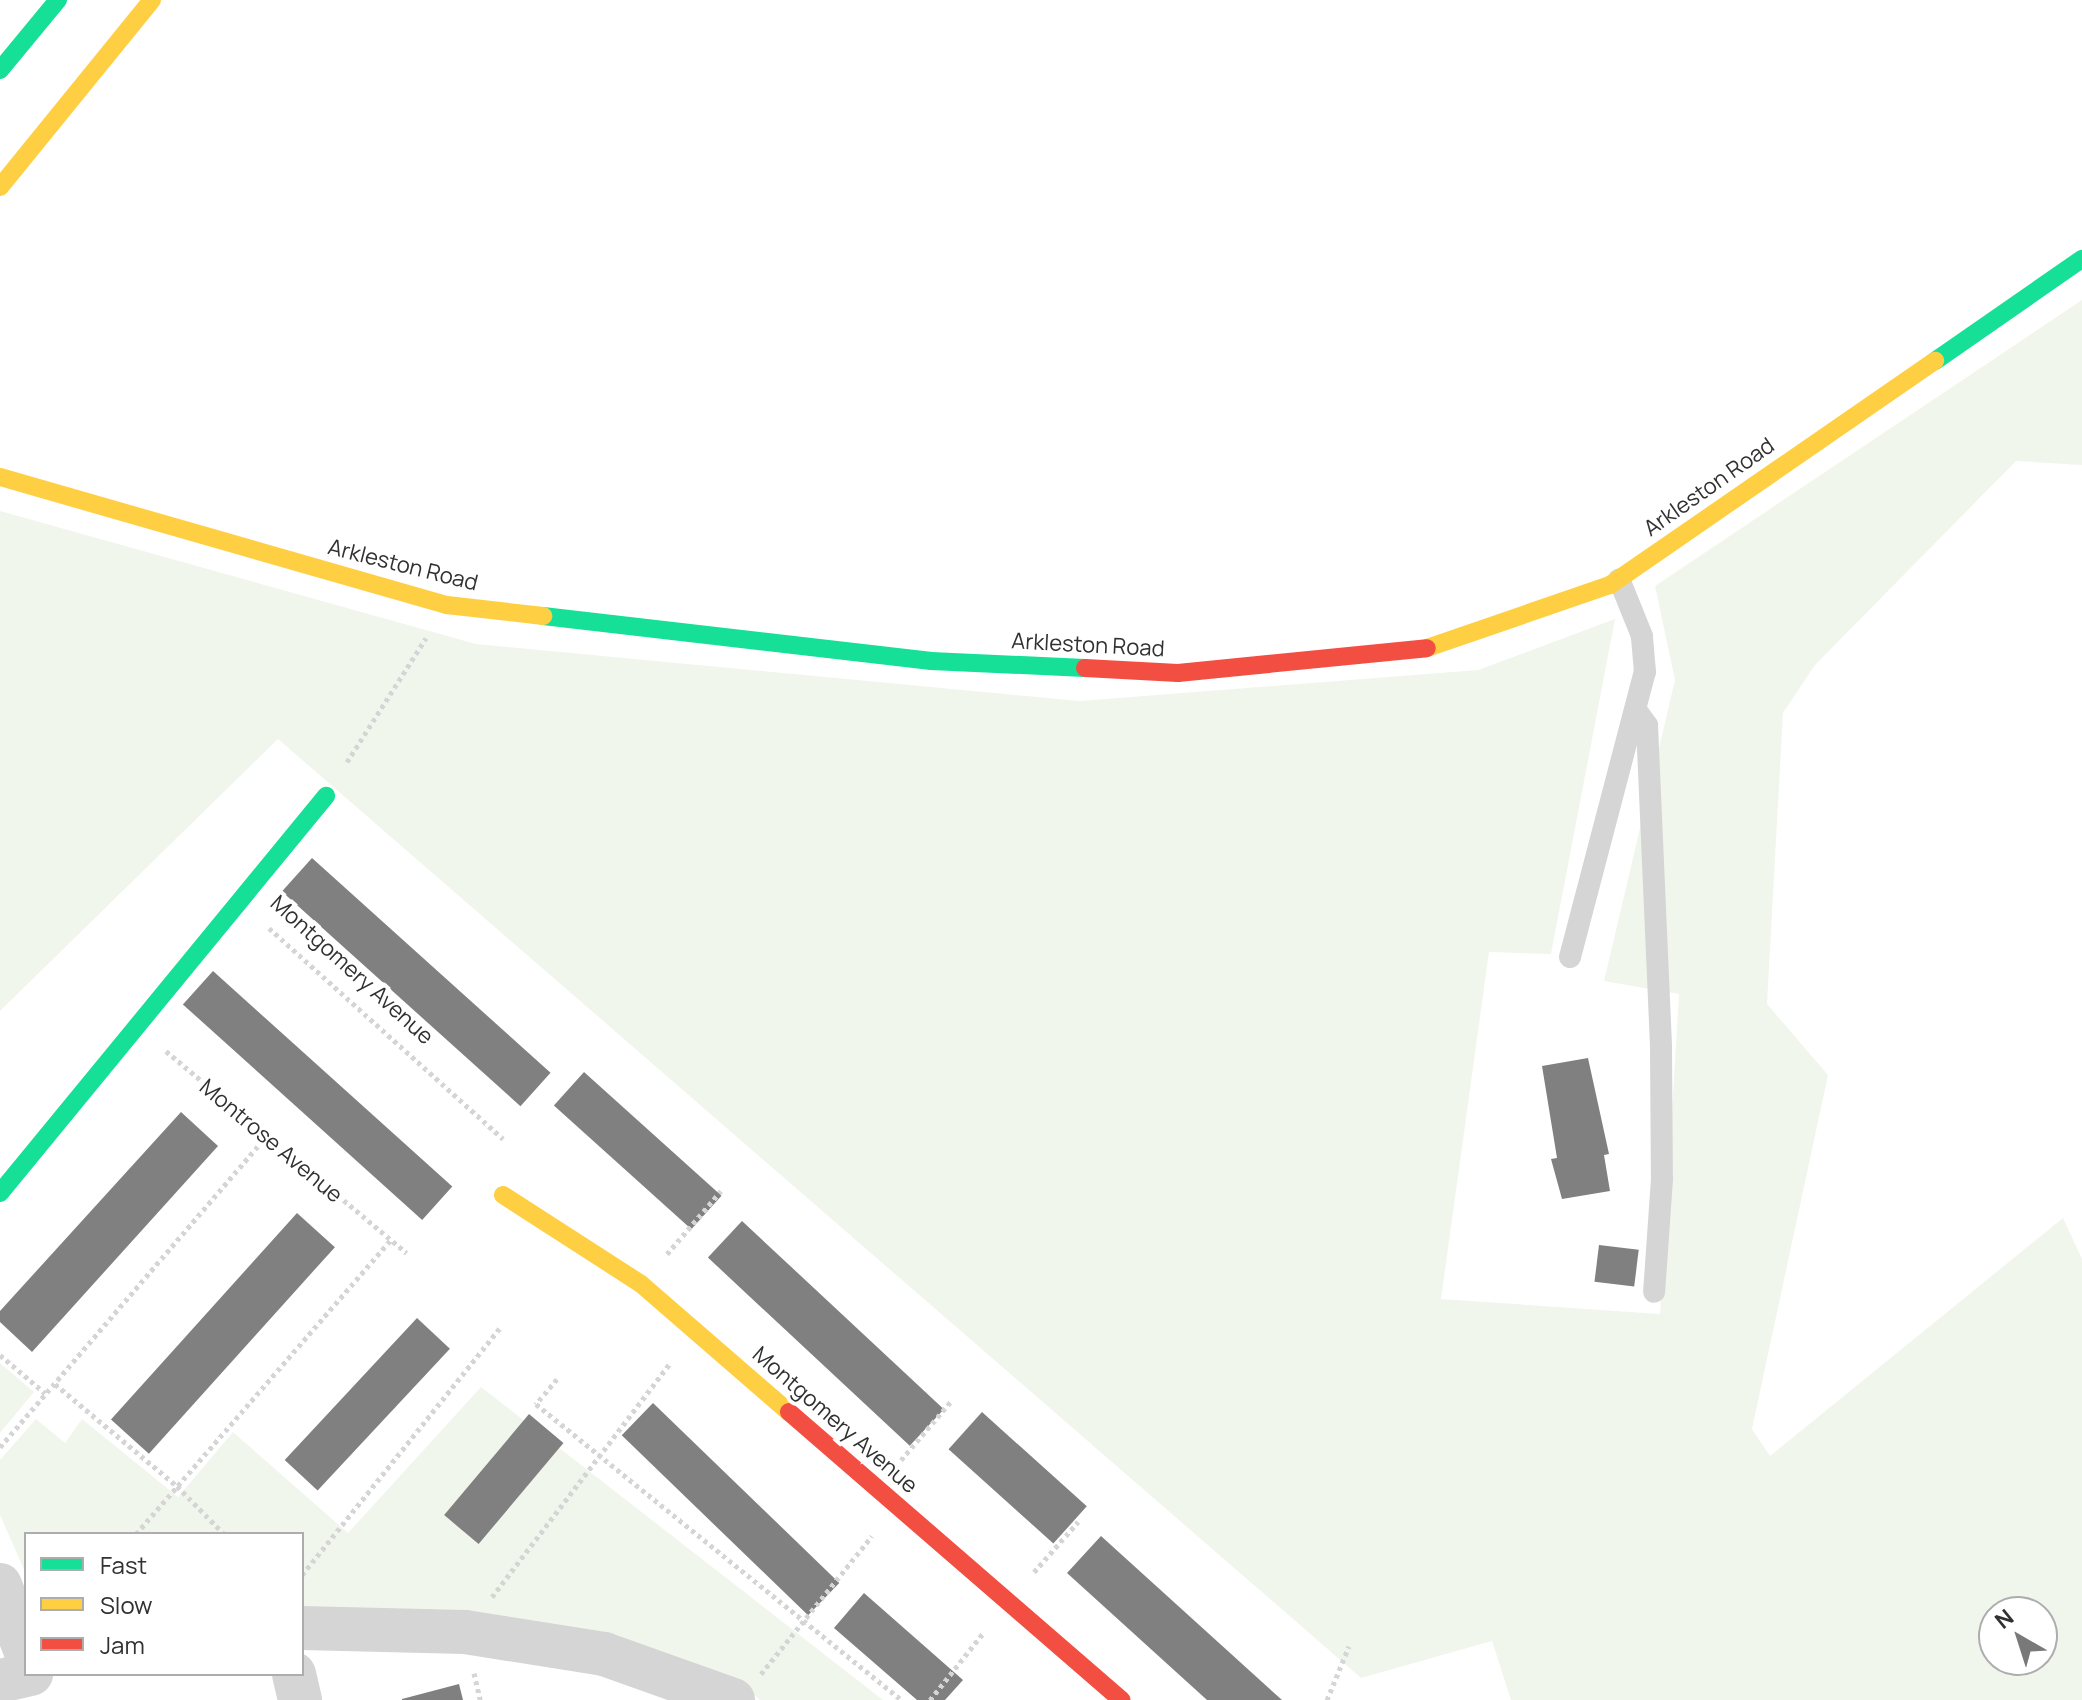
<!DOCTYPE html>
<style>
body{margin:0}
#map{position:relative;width:2082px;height:1700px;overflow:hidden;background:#fff;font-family:Manrope,sans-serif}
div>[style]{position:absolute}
.green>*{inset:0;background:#f1f6ed}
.building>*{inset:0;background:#808080;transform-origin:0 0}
.path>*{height:5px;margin-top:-2.5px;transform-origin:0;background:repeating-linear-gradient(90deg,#d5d5d5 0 4px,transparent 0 8px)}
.lane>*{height:22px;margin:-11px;padding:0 11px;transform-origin:11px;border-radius:11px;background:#d5d5d5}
.street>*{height:44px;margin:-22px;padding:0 22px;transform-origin:22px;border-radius:22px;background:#d5d5d5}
.fast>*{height:18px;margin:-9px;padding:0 9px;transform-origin:9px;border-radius:9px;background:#16e098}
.slow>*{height:18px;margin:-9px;padding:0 9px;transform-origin:9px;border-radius:9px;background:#ffcf43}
.jam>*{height:18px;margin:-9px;padding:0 9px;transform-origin:9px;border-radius:9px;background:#f24e42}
span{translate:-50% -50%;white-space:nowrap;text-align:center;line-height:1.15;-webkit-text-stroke:8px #fff;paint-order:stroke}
.street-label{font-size:22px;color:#313131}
.legend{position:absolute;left:24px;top:1532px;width:280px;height:144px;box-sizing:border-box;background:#fff;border:2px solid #adadad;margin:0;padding:10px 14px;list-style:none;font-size:24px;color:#313131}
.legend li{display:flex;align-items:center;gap:16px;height:40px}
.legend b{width:40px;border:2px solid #adadad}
.north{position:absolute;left:1978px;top:1596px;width:80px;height:80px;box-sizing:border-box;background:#fff;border:2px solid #adadad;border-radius:50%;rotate:321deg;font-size:22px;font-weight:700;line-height:32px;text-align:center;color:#313131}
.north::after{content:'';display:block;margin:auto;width:28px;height:36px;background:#797979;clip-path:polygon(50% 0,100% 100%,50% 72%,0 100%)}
</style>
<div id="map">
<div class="green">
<i style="clip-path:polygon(evenodd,2082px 300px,2082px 465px,2016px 461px,1815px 665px,1783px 713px,1767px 1004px,1828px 1075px,1752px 1429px,1770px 1456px,2063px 1218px,2082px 1259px,2082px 1700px,1511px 1700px,1492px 1641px,1361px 1678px,278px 739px,0 1011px,0 511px,476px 644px,1080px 701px,1478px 670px,1615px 619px,1551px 954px,1489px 952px,1441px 1299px,1660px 1314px,1679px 994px,1604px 981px,1675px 680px,1655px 586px,2082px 300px,1994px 1612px,2042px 1612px,2042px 1660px,1994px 1660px,1994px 1612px)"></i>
<i style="clip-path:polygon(0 1363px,34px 1392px,0 1433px)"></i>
<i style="clip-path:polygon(481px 1387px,883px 1700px,760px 1700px,746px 1688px,302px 1620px,302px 1534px,26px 1534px,26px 1574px,0 1515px,0 1460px,36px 1419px,65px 1443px,82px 1419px,178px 1497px,233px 1432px,348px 1533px)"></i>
</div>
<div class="building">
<i style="left:312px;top:858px;width:321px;height:45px;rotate:42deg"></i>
<i style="left:213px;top:971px;width:322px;height:45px;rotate:42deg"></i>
<i style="clip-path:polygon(1588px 1058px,1609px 1154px,1604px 1155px,1610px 1191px,1562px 1199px,1551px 1159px,1557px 1158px,1542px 1066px)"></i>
<i style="left:584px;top:1072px;width:185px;height:45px;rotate:42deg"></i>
<i style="clip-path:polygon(181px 1112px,218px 1146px,32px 1352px,0 1322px,0 1311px)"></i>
<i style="left:297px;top:1213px;width:51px;height:278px;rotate:42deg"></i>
<i style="left:742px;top:1221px;width:276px;height:50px;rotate:43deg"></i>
<i style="left:1599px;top:1245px;width:40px;height:37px;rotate:7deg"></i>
<i style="left:417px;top:1318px;width:45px;height:194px;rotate:43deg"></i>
<i style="left:653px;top:1403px;width:259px;height:45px;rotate:44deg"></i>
<i style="left:982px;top:1412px;width:141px;height:50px;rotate:42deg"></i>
<i style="left:529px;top:1414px;width:45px;height:132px;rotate:40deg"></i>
<i style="clip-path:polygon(1101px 1536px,1282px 1700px,1207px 1700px,1067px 1573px)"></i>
<i style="clip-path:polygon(864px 1593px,963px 1680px,945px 1700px,917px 1700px,834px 1628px)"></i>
<i style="clip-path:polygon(459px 1684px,463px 1700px,402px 1700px,402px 1699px)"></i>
</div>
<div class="path">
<i style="left:347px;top:762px;width:147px;rotate:-57.5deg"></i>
<i style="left:269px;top:928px;width:315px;rotate:42deg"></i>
<i style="left:166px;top:1051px;width:314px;rotate:40deg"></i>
<i style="left:667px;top:1254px;width:83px;rotate:-49.4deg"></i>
<i style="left:0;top:1355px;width:59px;rotate:40.2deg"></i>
<i style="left:557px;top:1379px;width:33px;rotate:130deg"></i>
<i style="left:536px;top:1404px;width:470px;rotate:39deg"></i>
<i style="left:55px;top:1384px;width:159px;rotate:39.9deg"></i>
<i style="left:177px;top:1486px;width:67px;rotate:45.6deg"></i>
<i style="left:0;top:1447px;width:406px;rotate:-49.4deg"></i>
<i style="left:901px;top:1460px;width:80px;rotate:-49.6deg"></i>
<i style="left:136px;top:1534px;width:389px;rotate:-49.1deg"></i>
<i style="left:1034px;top:1572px;width:67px;rotate:-48.7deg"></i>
<i style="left:302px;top:1575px;width:317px;rotate:-51.3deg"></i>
<i style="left:492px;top:1597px;width:294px;rotate:-52.7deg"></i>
<i style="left:474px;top:1673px;width:28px;rotate:77deg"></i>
<i style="left:761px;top:1674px;width:177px;rotate:-51.2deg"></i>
<i style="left:930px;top:1700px;width:87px;rotate:-51.5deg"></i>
<i style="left:1327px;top:1700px;width:58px;rotate:-67.8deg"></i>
</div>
<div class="lane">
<i style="left:1636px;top:710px;width:19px;rotate:54deg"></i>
<i style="left:1647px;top:725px;width:324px;rotate:87.5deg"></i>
<i style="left:1661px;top:1049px;width:130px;rotate:89.6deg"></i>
<i style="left:1662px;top:1179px;width:113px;rotate:94deg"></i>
<i style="left:1570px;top:957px;width:295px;rotate:-75.3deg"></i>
<i style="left:1645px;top:672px;width:36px;rotate:-95deg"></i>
<i style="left:1642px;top:636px;width:61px;rotate:-112deg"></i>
</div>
<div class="street">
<i style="left:0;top:1585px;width:72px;rotate:68.8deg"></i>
<i style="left:302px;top:1628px;width:163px;rotate:1.4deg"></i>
<i style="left:465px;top:1632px;width:141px;rotate:9deg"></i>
<i style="left:604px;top:1654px;width:137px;rotate:19.6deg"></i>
<i style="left:294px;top:1674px;width:27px;rotate:77deg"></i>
<i style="left:0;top:1681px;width:32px;rotate:-13deg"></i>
</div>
<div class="fast">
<i style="left:0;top:70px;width:91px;rotate:-50.4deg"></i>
<i style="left:1935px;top:361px;width:179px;rotate:-34.8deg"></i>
<i style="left:543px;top:616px;width:391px;rotate:6.6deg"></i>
<i style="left:931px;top:661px;width:154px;rotate:2.6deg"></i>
<i style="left:0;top:1193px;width:514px;rotate:-50.61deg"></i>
</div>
<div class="slow">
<i style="left:0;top:187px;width:241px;rotate:-50.9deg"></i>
<i style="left:0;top:477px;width:465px;rotate:16deg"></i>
<i style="left:447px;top:605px;width:97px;rotate:6.5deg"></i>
<i style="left:1427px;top:648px;width:194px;rotate:-19deg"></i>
<i style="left:1610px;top:585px;width:395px;rotate:-34.6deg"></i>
<i style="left:503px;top:1195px;width:164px;rotate:32.8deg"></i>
<i style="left:641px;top:1284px;width:196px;rotate:40.9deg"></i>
</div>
<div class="jam">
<i style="left:1085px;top:668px;width:93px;rotate:3.1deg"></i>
<i style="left:1178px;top:673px;width:250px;rotate:-5.7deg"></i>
<i style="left:789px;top:1412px;width:440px;rotate:40.9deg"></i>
</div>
<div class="street-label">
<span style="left:1709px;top:487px;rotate:-35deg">Arkleston Road</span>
<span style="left:403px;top:565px;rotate:14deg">Arkleston Road</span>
<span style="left:1088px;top:645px;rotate:3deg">Arkleston Road</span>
<span style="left:352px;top:970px;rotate:42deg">Montgomery Avenue</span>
<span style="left:271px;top:1141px;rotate:40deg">Montrose Avenue</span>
<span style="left:835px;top:1420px;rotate:41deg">Montgomery Avenue</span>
</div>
<ul class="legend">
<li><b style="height:10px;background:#16e098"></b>Fast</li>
<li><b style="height:10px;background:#ffcf43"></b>Slow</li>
<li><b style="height:10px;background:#f24e42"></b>Jam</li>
</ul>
<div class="north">N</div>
</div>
